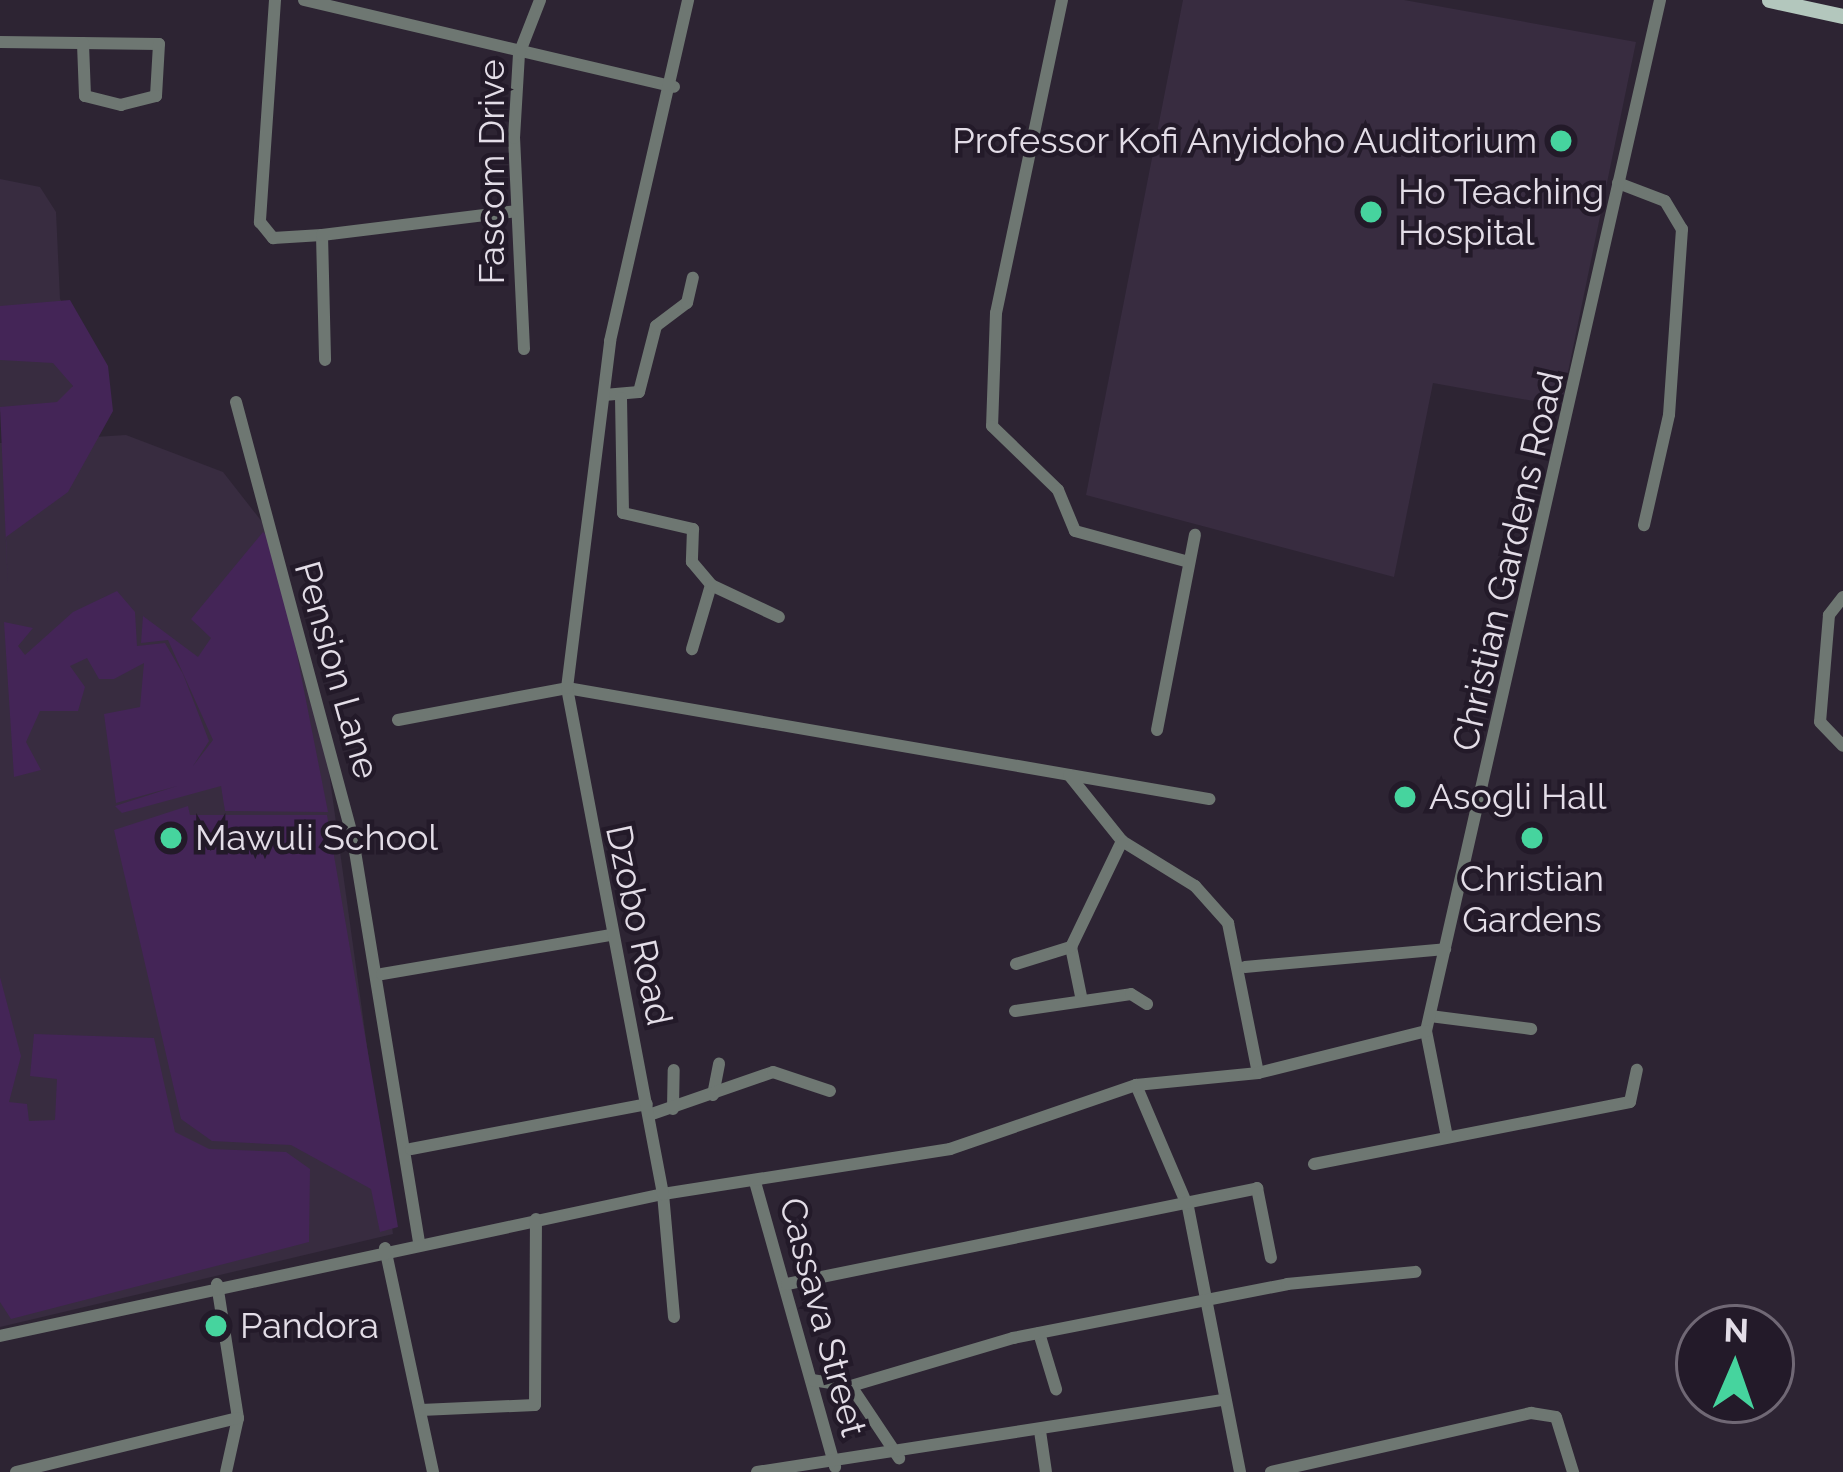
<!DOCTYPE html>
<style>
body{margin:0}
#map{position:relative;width:1843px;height:1472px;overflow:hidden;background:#2d2433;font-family:Raleway,sans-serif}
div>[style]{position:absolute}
.built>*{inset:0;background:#382c40}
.green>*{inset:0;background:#442557}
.minor>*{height:12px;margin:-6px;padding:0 6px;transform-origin:6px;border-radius:6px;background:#6e7772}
.major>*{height:15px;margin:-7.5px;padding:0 7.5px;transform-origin:7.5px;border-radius:7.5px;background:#b3c7bd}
.dots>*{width:33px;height:33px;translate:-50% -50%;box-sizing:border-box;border:6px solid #231a29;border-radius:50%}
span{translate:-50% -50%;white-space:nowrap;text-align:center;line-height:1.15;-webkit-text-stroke:9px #231a29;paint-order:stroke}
.poi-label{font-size:36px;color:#e3dde7}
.right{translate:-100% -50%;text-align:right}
.left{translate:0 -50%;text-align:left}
.street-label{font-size:36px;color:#e3dde7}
.north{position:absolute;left:1675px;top:1304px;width:120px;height:120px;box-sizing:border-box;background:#231a29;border:3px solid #706875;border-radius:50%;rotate:2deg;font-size:33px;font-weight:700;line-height:48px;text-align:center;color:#e3dde7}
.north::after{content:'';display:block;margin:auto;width:42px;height:54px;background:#46d49e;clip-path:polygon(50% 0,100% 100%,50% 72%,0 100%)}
</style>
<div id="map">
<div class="built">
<i style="clip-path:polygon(1183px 0,1404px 0,1636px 42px,1561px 406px,1433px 383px,1394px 577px,1086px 495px)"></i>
<i style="clip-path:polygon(0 179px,40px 187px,56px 212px,60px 299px,89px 346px,65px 405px,0 412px)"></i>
<i style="clip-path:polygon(126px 435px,223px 472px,277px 541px,324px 736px,393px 1234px,0 1327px,0 443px)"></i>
</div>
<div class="green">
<i style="clip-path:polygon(70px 300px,108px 366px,113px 411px,68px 492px,6px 537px,8px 588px,0 407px,57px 402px,73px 386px,53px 363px,0 360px,0 306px)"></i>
<i style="clip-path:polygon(263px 532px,275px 543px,328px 812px,225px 811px,221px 786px,122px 813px,115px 806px,177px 786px,116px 803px,104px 714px,140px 707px,144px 663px,114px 679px,99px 679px,87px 658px,70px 666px,85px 687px,78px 711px,40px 711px,26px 742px,41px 770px,14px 777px,4px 622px,33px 628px,18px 646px,25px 655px,73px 612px,117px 591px,135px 612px,137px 646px,165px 643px,183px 674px,209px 741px,193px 766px,213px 740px,168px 640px,141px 643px,143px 616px,198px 657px,211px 638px,191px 619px)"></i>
<i style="clip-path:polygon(188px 806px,190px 815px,327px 815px,398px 1227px,380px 1232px,371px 1189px,291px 1145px,212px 1141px,181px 1119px,114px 830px)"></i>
<i style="clip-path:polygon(0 977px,21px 1056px,9px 1102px,27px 1104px,29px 1121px,55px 1120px,57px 1079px,30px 1076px,34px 1034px,154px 1038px,175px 1132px,209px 1149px,286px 1152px,310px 1169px,309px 1242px,11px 1319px,0 1302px)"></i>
</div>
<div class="minor">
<i style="left:275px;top:0;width:223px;rotate:93.9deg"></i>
<i style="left:260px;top:222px;width:21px;rotate:51deg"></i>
<i style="left:273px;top:238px;width:49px;rotate:-3.5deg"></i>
<i style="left:322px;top:235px;width:125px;rotate:88.6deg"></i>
<i style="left:304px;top:0;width:380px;rotate:13.2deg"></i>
<i style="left:1062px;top:0;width:320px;rotate:101.9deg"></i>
<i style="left:996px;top:313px;width:113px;rotate:92deg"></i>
<i style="left:992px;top:426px;width:92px;rotate:44.1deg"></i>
<i style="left:1058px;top:490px;width:44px;rotate:67.5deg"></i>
<i style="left:1075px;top:531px;width:118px;rotate:15.2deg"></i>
<i style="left:0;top:42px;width:159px;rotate:0.7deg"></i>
<i style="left:159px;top:44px;width:52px;rotate:93.3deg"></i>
<i style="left:156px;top:96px;width:36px;rotate:166deg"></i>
<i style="left:121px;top:105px;width:37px;rotate:-166deg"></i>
<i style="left:85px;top:96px;width:53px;rotate:-92.2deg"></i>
<i style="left:1618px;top:183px;width:50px;rotate:21deg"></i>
<i style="left:1665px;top:201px;width:33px;rotate:59deg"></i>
<i style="left:1682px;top:229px;width:186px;rotate:94deg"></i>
<i style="left:1669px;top:415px;width:113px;rotate:102.8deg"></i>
<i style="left:322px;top:235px;width:196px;rotate:-7deg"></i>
<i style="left:524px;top:349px;width:211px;rotate:-92.7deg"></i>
<i style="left:514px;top:138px;width:84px;rotate:-86.6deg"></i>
<i style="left:519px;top:54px;width:58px;rotate:-68.7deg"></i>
<i style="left:604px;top:395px;width:35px;rotate:-5deg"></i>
<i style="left:639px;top:392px;width:68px;rotate:-75.6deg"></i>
<i style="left:656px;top:326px;width:39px;rotate:-37deg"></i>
<i style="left:687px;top:303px;width:26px;rotate:-77deg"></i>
<i style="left:621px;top:398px;width:115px;rotate:89deg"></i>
<i style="left:623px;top:513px;width:72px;rotate:12.9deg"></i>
<i style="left:693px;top:529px;width:33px;rotate:92deg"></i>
<i style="left:692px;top:562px;width:30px;rotate:50deg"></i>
<i style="left:711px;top:585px;width:67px;rotate:106.5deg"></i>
<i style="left:236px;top:402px;width:452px;rotate:75deg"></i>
<i style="left:353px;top:839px;width:407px;rotate:80.7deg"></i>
<i style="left:711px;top:585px;width:75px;rotate:25.2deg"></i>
<i style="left:1843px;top:597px;width:23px;rotate:128deg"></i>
<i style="left:1829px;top:615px;width:107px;rotate:94.8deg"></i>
<i style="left:1820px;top:722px;width:33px;rotate:46deg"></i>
<i style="left:398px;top:720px;width:172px;rotate:-10.7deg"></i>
<i style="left:567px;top:688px;width:652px;rotate:9.81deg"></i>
<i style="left:1157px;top:730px;width:199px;rotate:-79deg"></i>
<i style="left:1069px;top:775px;width:85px;rotate:51.2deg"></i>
<i style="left:1122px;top:841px;width:86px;rotate:31.7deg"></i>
<i style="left:1195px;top:886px;width:50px;rotate:48.3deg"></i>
<i style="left:1228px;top:923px;width:153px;rotate:78.7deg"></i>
<i style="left:1071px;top:947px;width:55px;rotate:78.5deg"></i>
<i style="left:1016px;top:964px;width:58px;rotate:-17.2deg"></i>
<i style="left:1071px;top:947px;width:118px;rotate:-64.3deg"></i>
<i style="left:1245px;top:967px;width:201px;rotate:-5.1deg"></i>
<i style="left:382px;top:974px;width:231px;rotate:-9.7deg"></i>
<i style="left:1015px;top:1011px;width:117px;rotate:-8.3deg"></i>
<i style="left:1131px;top:994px;width:19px;rotate:32deg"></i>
<i style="left:1430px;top:1016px;width:102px;rotate:7.3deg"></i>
<i style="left:1136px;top:1085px;width:133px;rotate:66.9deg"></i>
<i style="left:1188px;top:1207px;width:270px;rotate:78.9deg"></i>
<i style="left:713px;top:1095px;width:32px;rotate:-79deg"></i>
<i style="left:673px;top:1109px;width:39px;rotate:-89deg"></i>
<i style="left:649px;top:1115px;width:131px;rotate:-19.1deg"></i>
<i style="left:773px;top:1072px;width:60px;rotate:18.4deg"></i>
<i style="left:1446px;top:1132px;width:103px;rotate:-101.2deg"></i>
<i style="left:1426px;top:1031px;width:1057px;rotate:-77.21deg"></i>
<i style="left:411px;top:1149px;width:240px;rotate:-10.8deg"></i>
<i style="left:1314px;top:1164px;width:322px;rotate:-11.1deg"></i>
<i style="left:1630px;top:1102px;width:33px;rotate:-78deg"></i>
<i style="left:755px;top:1182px;width:296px;rotate:74.3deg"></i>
<i style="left:385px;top:1248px;width:229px;rotate:77.9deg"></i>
<i style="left:217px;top:1284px;width:136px;rotate:81.1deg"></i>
<i style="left:238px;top:1418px;width:55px;rotate:102.5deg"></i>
<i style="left:787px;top:1284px;width:480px;rotate:-11.5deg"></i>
<i style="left:1257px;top:1188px;width:71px;rotate:78.7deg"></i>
<i style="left:674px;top:1317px;width:123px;rotate:-95.1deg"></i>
<i style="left:663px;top:1194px;width:291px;rotate:-8.9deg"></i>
<i style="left:950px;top:1149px;width:197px;rotate:-19deg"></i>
<i style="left:1136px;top:1085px;width:123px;rotate:-5.6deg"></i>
<i style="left:1258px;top:1073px;width:173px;rotate:-14deg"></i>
<i style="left:1039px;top:1333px;width:59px;rotate:73.1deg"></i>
<i style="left:0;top:1336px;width:678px;rotate:-12.09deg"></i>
<i style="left:663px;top:1194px;width:515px;rotate:-100.74deg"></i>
<i style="left:567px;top:688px;width:350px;rotate:-82.9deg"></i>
<i style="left:610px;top:341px;width:350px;rotate:-77.1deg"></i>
<i style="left:812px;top:1380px;width:39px;rotate:9deg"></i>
<i style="left:851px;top:1386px;width:169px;rotate:-16.5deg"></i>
<i style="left:1013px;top:1338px;width:279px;rotate:-11.1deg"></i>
<i style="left:1287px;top:1284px;width:129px;rotate:-5.4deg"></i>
<i style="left:851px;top:1386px;width:87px;rotate:56.3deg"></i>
<i style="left:421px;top:1410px;width:114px;rotate:-2.5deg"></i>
<i style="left:535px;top:1405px;width:186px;rotate:-89.7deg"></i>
<i style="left:1040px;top:1431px;width:41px;rotate:81.7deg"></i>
<i style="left:16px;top:1472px;width:228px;rotate:-13.7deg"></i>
<i style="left:757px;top:1472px;width:473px;rotate:-8.8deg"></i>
<i style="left:1271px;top:1472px;width:267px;rotate:-12.8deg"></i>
<i style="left:1531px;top:1413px;width:25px;rotate:9deg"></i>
<i style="left:1556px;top:1417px;width:58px;rotate:72.8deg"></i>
</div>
<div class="major">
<i style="left:1769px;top:0;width:76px;rotate:12.2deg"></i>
</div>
<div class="dots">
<i style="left:1561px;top:141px;background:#46d49e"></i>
<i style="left:1371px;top:212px;background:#46d49e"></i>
<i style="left:1405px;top:797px;background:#46d49e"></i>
<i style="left:171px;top:838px;background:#46d49e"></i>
<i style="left:1532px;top:838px;background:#46d49e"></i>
<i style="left:216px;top:1326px;background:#46d49e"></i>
</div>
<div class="poi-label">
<span class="right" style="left:1537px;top:141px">Professor Kofi Anyidoho Auditorium</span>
<span class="left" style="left:1398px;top:212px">Ho Teaching<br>Hospital</span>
<span class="left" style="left:1429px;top:797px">Asogli Hall</span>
<span class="left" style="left:195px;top:838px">Mawuli School</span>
<span style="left:1532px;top:899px">Christian<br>Gardens</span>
<span class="left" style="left:240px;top:1326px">Pandora</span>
</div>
<div class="street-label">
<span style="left:492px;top:172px;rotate:-90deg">Fascom Drive</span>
<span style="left:1508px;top:561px;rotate:-77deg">Christian Gardens Road</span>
<span style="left:337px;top:670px;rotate:74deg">Pension Lane</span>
<span style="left:639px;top:925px;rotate:78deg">Dzobo Road</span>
<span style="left:823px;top:1317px;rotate:75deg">Cassava Street</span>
</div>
<div class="north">N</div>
</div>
